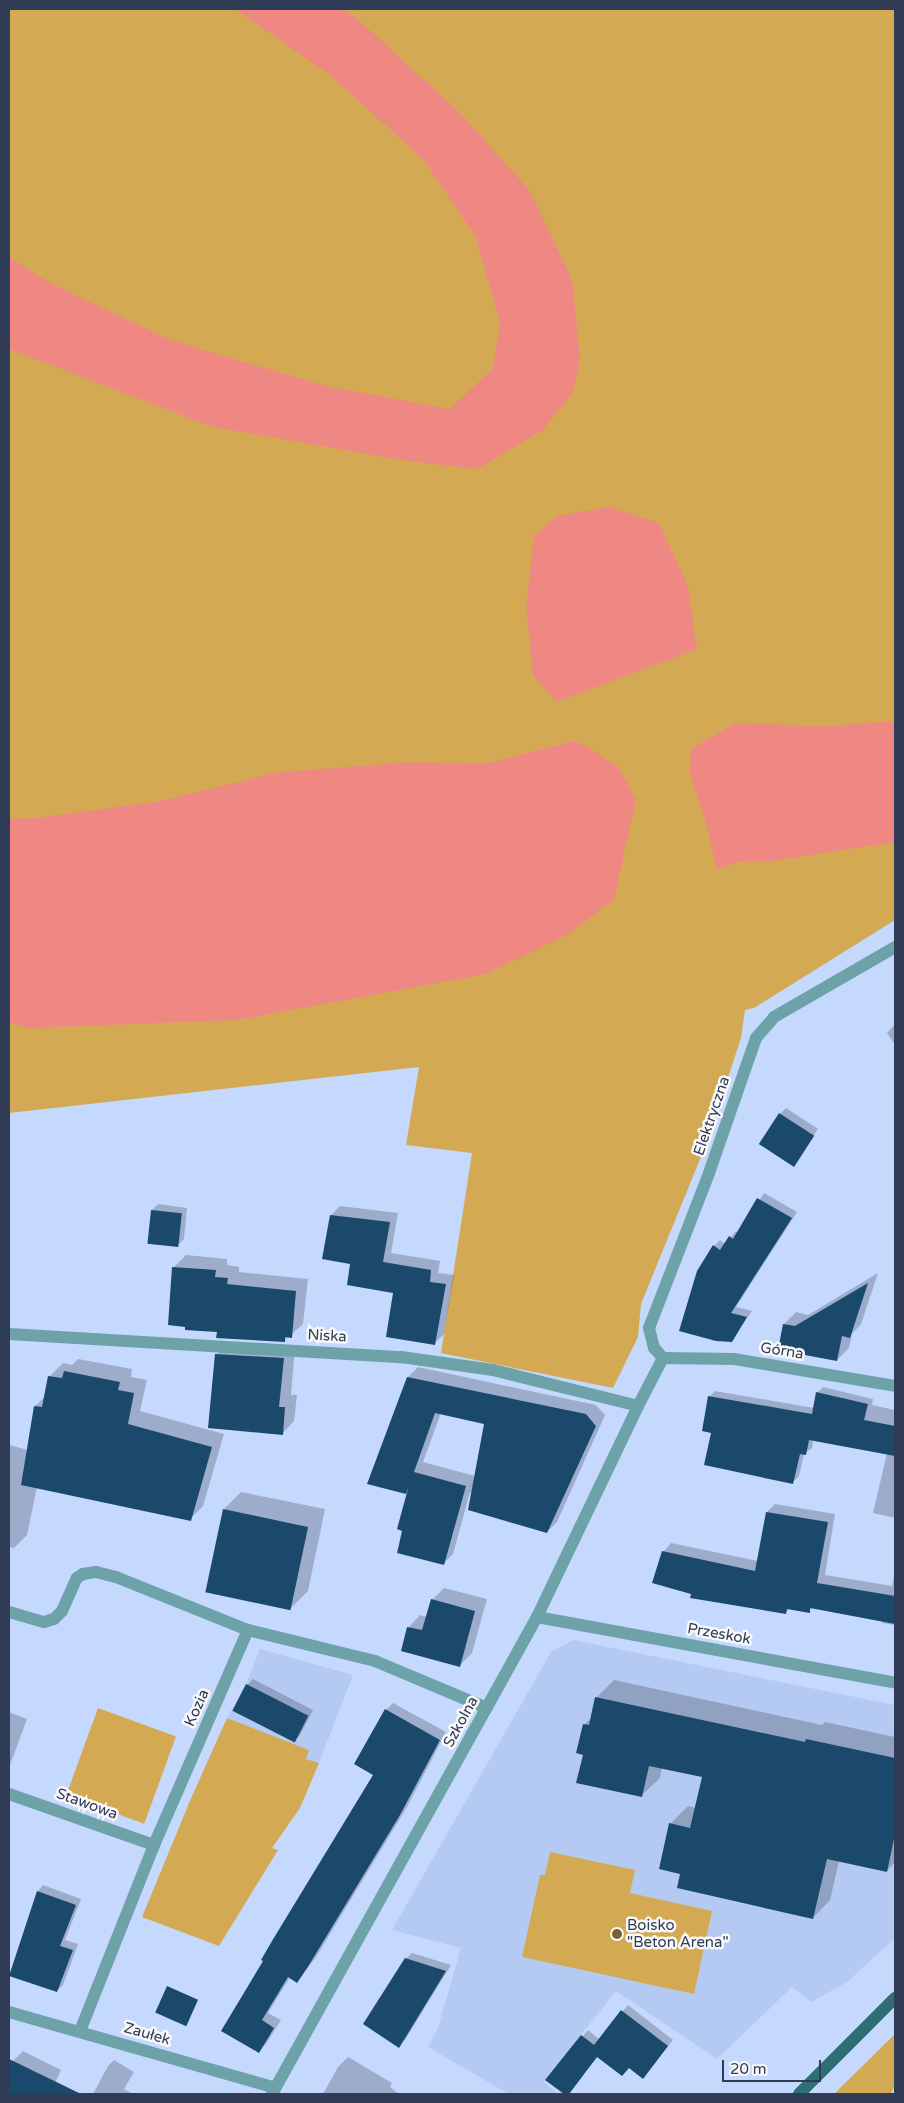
<!DOCTYPE html>
<meta charset="utf-8">
<style>
body{margin:0}
#map{position:relative;width:904px;height:2103px;overflow:hidden;background:#c5d8fd;font-family:"Varela Round",sans-serif}
div>[style]{position:absolute}
.built>*{inset:0;background:#b5caf2}
.green>*{inset:0;background:#d3aa53;transform-origin:0 0}
.water>*{inset:0;background:#ef8883}
.shadow>*{inset:0;background:#0003}
.building>*{inset:0;background:#1a496b;transform-origin:0 0}
.minor>*{height:12px;margin:-6px;padding:0 6px;transform-origin:6px;border-radius:6px;background:#6da3a8}
.major>*{height:12px;margin:-6px;padding:0 6px;transform-origin:6px;border-radius:6px;background:#2f6e74}
.dots>*{width:14px;height:14px;translate:-50% -50%;box-sizing:border-box;border:2px solid #f9f9f9;border-radius:50%}
span{translate:-50% -50%;white-space:nowrap;text-align:center;line-height:1.15;-webkit-text-stroke:5px #f9f9f9;paint-order:stroke}
.street-label{font-size:15px;color:#303c55}
.poi-label{font-size:15px;color:#303c55}
.left{translate:0 -50%;text-align:left}
.frame{position:absolute;inset:0;border:10px solid #303c55;pointer-events:none}
.scale{position:absolute;left:722px;top:2060px;width:99px;height:22px;box-sizing:border-box;border:2px solid #303c55;border-top:0;padding-left:6px;font-size:15px;line-height:18px;white-space:nowrap;color:#303c55;-webkit-text-stroke:4px #f9f9f9;paint-order:stroke}
</style>
<div id="map">
<div class="built">
<i style="clip-path:polygon(573px 1640px,895px 1705px,895px 1938px,847px 1982px,811px 2002px,792px 1987px,717px 2059px,616px 1991px,545px 2080px,544px 2082px,558px 2094px,509px 2094px,428px 2047px,438px 2028px,461px 1948px,392px 1930px,551px 1652px)"></i>
<i style="clip-path:polygon(260px 1649px,353px 1675px,319px 1763px,306px 1759px,308px 1750px,227px 1718px,246px 1684px)"></i>
</div>
<div class="green">
<i style="clip-path:polygon(9px 9px,895px 9px,895px 920px,754px 1008px,745px 1010px,741px 1038px,705px 1147px,641px 1304px,638px 1337px,613px 1388px,441px 1353px,472px 1153px,406px 1145px,419px 1067px,9px 1113px)"></i>
<i style="left:98px;top:1708px;width:83px;height:93px;rotate:20deg"></i>
<i style="clip-path:polygon(227px 1718px,309px 1750px,306px 1759px,319px 1763px,300px 1808px,272px 1848px,278px 1850px,219px 1946px,142px 1917px,192px 1796px)"></i>
<i style="clip-path:polygon(550px 1852px,635px 1870px,630px 1893px,712px 1911px,694px 1994px,522px 1957px,540px 1875px,545px 1875px)"></i>
<i style="clip-path:polygon(895px 2034px,895px 2085px,891px 2094px,834px 2094px)"></i>
</div>
<div class="water">
<i style="clip-path:polygon(235px 9px,342px 9px,359px 20px,462px 115px,529px 190px,572px 279px,580px 357px,573px 392px,543px 430px,477px 469px,408px 461px,213px 427px,9px 349px,9px 257px,50px 283px,173px 341px,326px 386px,450px 409px,493px 368px,500px 323px,476px 237px,423px 159px,330px 75px)"></i>
<i style="clip-path:polygon(609px 507px,659px 523px,688px 586px,697px 649px,556px 702px,533px 675px,526px 607px,534px 536px,556px 516px)"></i>
<i style="clip-path:polygon(895px 721px,895px 842px,772px 861px,742px 861px,717px 869px,704px 816px,690px 774px,691px 749px,735px 723px,826px 726px)"></i>
<i style="clip-path:polygon(574px 741px,588px 747px,618px 767px,636px 799px,614px 899px,570px 933px,486px 974px,237px 1020px,28px 1028px,9px 1022px,9px 819px,36px 818px,161px 801px,280px 772px,414px 762px,484px 764px)"></i>
</div>
<div class="shadow">
<i style="clip-path:polygon(895px 1024px,895px 1045px,887px 1033px)"></i>
<i style="clip-path:polygon(786px 1108px,818px 1129px,793px 1165px,780px 1114px)"></i>
<i style="clip-path:polygon(764px 1193px,797px 1212px,736px 1307px,752px 1311px,732px 1340px,714px 1246px,720px 1240px,725px 1244px,736px 1231px,738px 1233px)"></i>
<i style="clip-path:polygon(158px 1204px,187px 1208px,184px 1239px,178px 1245px,152px 1210px)"></i>
<i style="clip-path:polygon(340px 1206px,398px 1213px,391px 1253px,440px 1261px,438px 1273px,454px 1275px,444px 1334px,435px 1343px,394px 1292px,352px 1263px,331px 1215px)"></i>
<i style="clip-path:polygon(186px 1255px,227px 1259px,227px 1265px,239px 1267px,239px 1272px,308px 1279px,303px 1324px,284px 1341px,218px 1331px,174px 1267px)"></i>
<i style="clip-path:polygon(878px 1273px,861px 1324px,852px 1334px,849px 1348px,837px 1360px,784px 1324px,796px 1312px,808px 1315px)"></i>
<i style="clip-path:polygon(228px 1343px,295px 1347px,291px 1395px,297px 1395px,294px 1421px,282px 1434px,216px 1355px)"></i>
<i style="clip-path:polygon(78px 1359px,132px 1369px,131px 1377px,147px 1380px,140px 1411px,224px 1434px,203px 1506px,190px 1519px,37px 1487px,27px 1535px,14px 1548px,9px 1547px,9px 1445px,28px 1450px,35px 1406px,45px 1397px,49px 1377px,63px 1363px,72px 1365px)"></i>
<i style="clip-path:polygon(evenodd,418px 1367px,596px 1405px,605px 1415px,557px 1522px,547px 1532px,470px 1492px,453px 1554px,443px 1564px,409px 1489px,405px 1493px,369px 1483px,408px 1377px,418px 1367px,441px 1413px,486px 1423px,475px 1476px,423px 1462px,441px 1413px)"></i>
<i style="clip-path:polygon(823px 1387px,873px 1399px,872px 1405px,895px 1410px,895px 1518px,873px 1513px,887px 1453px,813px 1439px,812px 1448px,804px 1454px,799px 1476px,793px 1482px,712px 1432px,709px 1397px,715px 1391px,814px 1408px,817px 1393px)"></i>
<i style="clip-path:polygon(241px 1492px,325px 1509px,308px 1591px,290px 1609px,224px 1509px)"></i>
<i style="clip-path:polygon(775px 1504px,835px 1514px,825px 1575px,892px 1586px,895px 1571px,895px 1625px,882px 1623px,883px 1620px,813px 1607px,809px 1611px,790px 1608px,786px 1612px,692px 1593px,663px 1552px,671px 1543px,758px 1561px,767px 1512px)"></i>
<i style="clip-path:polygon(444px 1588px,487px 1599px,472px 1653px,460px 1665px,408px 1628px,420px 1615px,427px 1617px,432px 1600px)"></i>
<i style="clip-path:polygon(253px 1679px,313px 1710px,300px 1735px,294px 1741px,247px 1685px)"></i>
<i style="clip-path:polygon(614px 1680px,822px 1725px,825px 1722px,895px 1737px,895px 1862px,887px 1871px,839px 1861px,830px 1900px,813px 1918px,682px 1873px,660px 1868px,671px 1823px,688px 1806px,696px 1808px,704px 1776px,662px 1767px,660px 1778px,642px 1795px,584px 1754px,584px 1725px,592px 1717px,596px 1698px)"></i>
<i style="clip-path:polygon(393px 1703px,446px 1732px,407px 1807px,316px 1957px,297px 1982px,290px 1977px,268px 2013px,281px 2020px,266px 2044px,258px 2052px,223px 2030px,375px 1774px,386px 1710px)"></i>
<i style="clip-path:polygon(9px 1712px,27px 1719px,9px 1768px)"></i>
<i style="clip-path:polygon(43px 1885px,81px 1899px,65px 1940px,78px 1944px,63px 1985px,57px 1991px,38px 1891px)"></i>
<i style="clip-path:polygon(412px 1953px,451px 1965px,405px 2040px,399px 2046px,406px 1959px)"></i>
<i style="clip-path:polygon(628px 2005px,673px 2040px,643px 2077px,630px 2066px,598px 2056px,568px 2094px,547px 2080px,588px 2030px,600px 2040px)"></i>
<i style="clip-path:polygon(23px 2051px,61px 2070px,50px 2094px,9px 2094px,9px 2071px,13px 2061px)"></i>
<i style="clip-path:polygon(348px 2057px,392px 2083px,390px 2087px,399px 2094px,323px 2094px,338px 2067px)"></i>
<i style="clip-path:polygon(114px 2060px,134px 2072px,124px 2089px,133px 2094px,93px 2094px,108px 2066px)"></i>
</div>
<div class="building">
<i style="left:779px;top:1113px;width:42px;height:37px;rotate:33deg"></i>
<i style="clip-path:polygon(757px 1198px,792px 1218px,731px 1313px,747px 1317px,732px 1342px,716px 1341px,679px 1331px,697px 1271px,713px 1245px,720px 1250px,729px 1236px,733px 1239px)"></i>
<i style="left:151px;top:1210px;width:31px;height:34px;rotate:6deg"></i>
<i style="clip-path:polygon(330px 1215px,390px 1222px,383px 1262px,431px 1270px,430px 1282px,446px 1284px,435px 1345px,386px 1337px,393px 1293px,347px 1285px,350px 1264px,322px 1259px)"></i>
<i style="clip-path:polygon(172px 1267px,216px 1270px,215px 1277px,228px 1278px,227px 1284px,296px 1291px,292px 1338px,285px 1337px,285px 1342px,216px 1338px,217px 1332px,185px 1330px,185px 1327px,168px 1325px)"></i>
<i style="clip-path:polygon(868px 1283px,850px 1338px,842px 1336px,837px 1361px,778px 1350px,783px 1324px,795px 1326px)"></i>
<i style="clip-path:polygon(215px 1354px,284px 1358px,279px 1407px,285px 1407px,283px 1435px,208px 1428px)"></i>
<i style="clip-path:polygon(64px 1371px,120px 1382px,118px 1390px,134px 1393px,128px 1424px,212px 1447px,191px 1521px,21px 1485px,34px 1406px,42px 1407px,48px 1376px,62px 1378px)"></i>
<i style="clip-path:polygon(407px 1377px,586px 1414px,596px 1426px,547px 1533px,468px 1510px,484px 1424px,435px 1413px,414px 1472px,466px 1486px,444px 1565px,397px 1553px,402px 1531px,397px 1529px,409px 1485px,406px 1494px,367px 1484px)"></i>
<i style="clip-path:polygon(816px 1392px,868px 1404px,864px 1420px,895px 1426px,895px 1456px,809px 1440px,806px 1455px,800px 1454px,793px 1484px,704px 1465px,711px 1433px,702px 1431px,708px 1396px,812px 1414px)"></i>
<i style="left:223px;top:1509px;width:87px;height:85px;rotate:12deg"></i>
<i style="clip-path:polygon(766px 1512px,828px 1522px,817px 1583px,895px 1596px,895px 1624px,810px 1608px,810px 1613px,787px 1609px,786px 1614px,690px 1598px,691px 1594px,652px 1583px,662px 1551px,755px 1571px)"></i>
<i style="clip-path:polygon(431px 1599px,475px 1611px,460px 1667px,401px 1651px,407px 1627px,422px 1630px)"></i>
<i style="left:246px;top:1684px;width:70px;height:30px;rotate:27deg"></i>
<i style="clip-path:polygon(595px 1697px,805px 1742px,806px 1739px,895px 1758px,895px 1834px,887px 1872px,827px 1859px,813px 1919px,677px 1888px,680px 1874px,659px 1869px,669px 1823px,690px 1828px,702px 1777px,649px 1766px,642px 1797px,576px 1783px,583px 1755px,576px 1753px,583px 1724px,589px 1725px)"></i>
<i style="clip-path:polygon(385px 1709px,440px 1740px,400px 1815px,309px 1965px,297px 1983px,288px 1977px,262px 2020px,274px 2028px,259px 2053px,221px 2031px,263px 1961px,261px 1960px,272px 1941px,373px 1775px,354px 1764px)"></i>
<i style="clip-path:polygon(37px 1891px,76px 1905px,60px 1946px,73px 1950px,57px 1992px,9px 1976px)"></i>
<i style="clip-path:polygon(405px 1958px,446px 1971px,399px 2048px,363px 2024px)"></i>
<i style="left:167px;top:1986px;width:34px;height:29px;rotate:24deg"></i>
<i style="clip-path:polygon(621px 2010px,668px 2046px,643px 2079px,629px 2068px,622px 2076px,597px 2057px,569px 2094px,564px 2094px,545px 2080px,581px 2035px,594px 2045px)"></i>
<i style="clip-path:polygon(9px 2059px,81px 2094px,9px 2094px)"></i>
</div>
<div class="minor">
<i style="left:9px;top:1334px;width:393px;rotate:3.4deg"></i>
<i style="left:401px;top:1357px;width:93px;rotate:8deg"></i>
<i style="left:493px;top:1370px;width:149px;rotate:13.9deg"></i>
<i style="left:663px;top:1358px;width:13px;rotate:-132deg"></i>
<i style="left:654px;top:1348px;width:21px;rotate:-104deg"></i>
<i style="left:649px;top:1328px;width:166px;rotate:-68.8deg"></i>
<i style="left:709px;top:1173px;width:143px;rotate:-70.8deg"></i>
<i style="left:756px;top:1038px;width:28px;rotate:-49deg"></i>
<i style="left:774px;top:1017px;width:140px;rotate:-30deg"></i>
<i style="left:663px;top:1358px;width:71px;rotate:0.8deg"></i>
<i style="left:734px;top:1359px;width:163px;rotate:9.5deg"></i>
<i style="left:9px;top:1612px;width:36px;rotate:16deg"></i>
<i style="left:44px;top:1622px;width:10px;rotate:-17deg"></i>
<i style="left:54px;top:1619px;width:11px;rotate:-45deg"></i>
<i style="left:62px;top:1611px;width:36px;rotate:-66deg"></i>
<i style="left:77px;top:1578px;width:7px;rotate:-34deg"></i>
<i style="left:83px;top:1574px;width:13px;rotate:-9deg"></i>
<i style="left:96px;top:1572px;width:21px;rotate:14deg"></i>
<i style="left:116px;top:1577px;width:142px;rotate:21.9deg"></i>
<i style="left:537px;top:1617px;width:364px;rotate:10.4deg"></i>
<i style="left:9px;top:1794px;width:154px;rotate:19.4deg"></i>
<i style="left:9px;top:2012px;width:277px;rotate:15.9deg"></i>
<i style="left:80px;top:2031px;width:200px;rotate:-68.3deg"></i>
<i style="left:154px;top:1845px;width:235px;rotate:-66.4deg"></i>
<i style="left:248px;top:1630px;width:131px;rotate:13.7deg"></i>
<i style="left:375px;top:1661px;width:121px;rotate:22.8deg"></i>
<i style="left:272px;top:2094px;width:546px;rotate:-60.95deg"></i>
<i style="left:537px;top:1617px;width:234px;rotate:-64.4deg"></i>
<i style="left:638px;top:1406px;width:54px;rotate:-62.5deg"></i>
</div>
<div class="major">
<i style="left:799px;top:2094px;width:136px;rotate:-45deg"></i>
</div>
<div class="dots">
<i style="left:617px;top:1934px;background:#796131"></i>
</div>
<div class="street-label">
<span style="left:712px;top:1116px;rotate:-71deg">Elektryczna</span>
<span style="left:327px;top:1336px;rotate:3deg">Niska</span>
<span style="left:782px;top:1351px;rotate:9deg">Górna</span>
<span style="left:719px;top:1634px;rotate:10deg">Przeskok</span>
<span style="left:197px;top:1708px;rotate:-66deg">Kozia</span>
<span style="left:461px;top:1722px;rotate:-61deg">Szkolna</span>
<span style="left:87px;top:1804px;rotate:20deg">Stawowa</span>
<span style="left:147px;top:2034px;rotate:16deg">Zaułek</span>
</div>
<div class="poi-label">
<span class="left" style="left:627px;top:1934px">Boisko<br>"Beton Arena"</span>
</div>
<div class="frame"></div>
<div class="scale">20 m</div>
</div>
